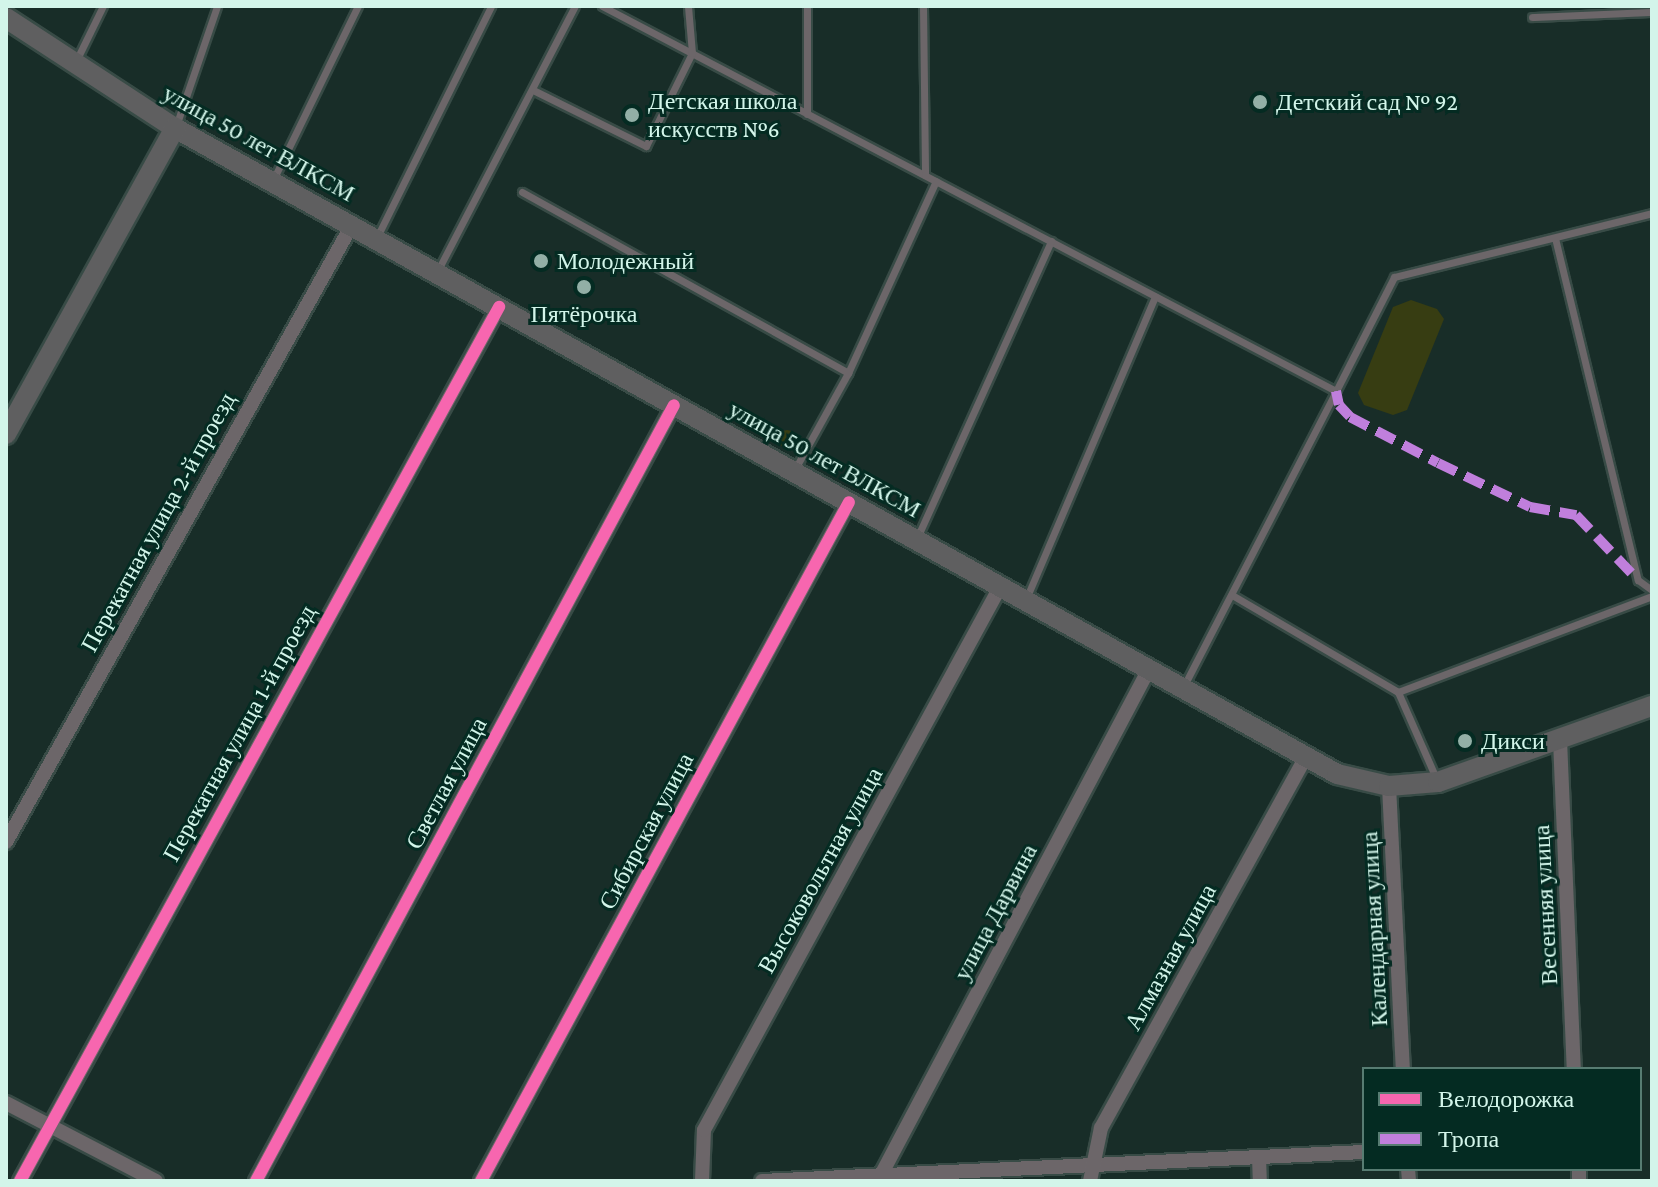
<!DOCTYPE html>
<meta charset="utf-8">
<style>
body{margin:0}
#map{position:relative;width:1658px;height:1187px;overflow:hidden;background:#182d28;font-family:"Crimson Pro",serif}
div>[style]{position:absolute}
.green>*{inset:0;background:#373d12}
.round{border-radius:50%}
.roads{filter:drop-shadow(2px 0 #384b46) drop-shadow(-2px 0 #384b46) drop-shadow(0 2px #384b46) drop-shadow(0 -2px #384b46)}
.lane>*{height:7px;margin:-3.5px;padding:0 3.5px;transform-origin:3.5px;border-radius:3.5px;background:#6c6669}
.street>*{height:14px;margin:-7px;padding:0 7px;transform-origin:7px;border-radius:7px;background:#6c6669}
.secondary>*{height:20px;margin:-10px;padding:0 10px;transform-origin:10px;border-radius:10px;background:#5f5f60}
.quiet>*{height:10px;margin-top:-5px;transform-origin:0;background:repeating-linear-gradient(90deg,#c07fdc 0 20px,transparent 0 30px)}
.cycleway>*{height:12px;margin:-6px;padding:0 6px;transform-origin:6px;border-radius:6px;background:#f766af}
.dots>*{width:22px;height:22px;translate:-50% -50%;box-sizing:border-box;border:4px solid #042b22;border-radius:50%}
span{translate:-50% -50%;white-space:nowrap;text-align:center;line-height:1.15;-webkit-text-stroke:6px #042b22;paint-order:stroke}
.poi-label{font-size:24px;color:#d3f5ea}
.left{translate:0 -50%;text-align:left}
.street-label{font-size:24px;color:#d3f5ea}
.frame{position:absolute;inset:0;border:8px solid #d3f5ea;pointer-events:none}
.legend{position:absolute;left:1362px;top:1067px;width:280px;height:104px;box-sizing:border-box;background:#042b22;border:2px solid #577c72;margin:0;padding:10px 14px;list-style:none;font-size:24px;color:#d3f5ea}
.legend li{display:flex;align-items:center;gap:16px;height:40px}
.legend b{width:40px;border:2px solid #577c72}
</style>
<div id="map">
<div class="green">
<i style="clip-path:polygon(1411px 300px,1437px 309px,1444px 319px,1407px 410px,1393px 415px,1364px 405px,1358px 393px,1393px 307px)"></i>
<i class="round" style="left:778px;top:430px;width:18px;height:18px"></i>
</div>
<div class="roads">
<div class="lane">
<i style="left:602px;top:6px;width:829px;rotate:27.68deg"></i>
<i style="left:1336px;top:391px;width:332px;rotate:117.3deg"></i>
<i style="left:807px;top:6px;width:108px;rotate:90deg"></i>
<i style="left:923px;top:6px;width:169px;rotate:89.3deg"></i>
<i style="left:1532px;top:17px;width:120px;rotate:-2.4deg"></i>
<i style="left:76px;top:61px;width:61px;rotate:-63.9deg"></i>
<i style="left:535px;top:91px;width:124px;rotate:26.4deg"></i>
<i style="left:646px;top:146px;width:104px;rotate:-63.7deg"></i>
<i style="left:692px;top:53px;width:47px;rotate:-94.9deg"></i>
<i style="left:176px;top:126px;width:127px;rotate:-71.1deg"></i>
<i style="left:273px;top:180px;width:194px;rotate:-64deg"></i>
<i style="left:522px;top:192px;width:373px;rotate:29deg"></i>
<i style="left:848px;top:373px;width:110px;rotate:118.9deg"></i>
<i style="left:377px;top:237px;width:258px;rotate:-63.7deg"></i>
<i style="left:1555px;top:238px;width:352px;rotate:76.4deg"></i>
<i style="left:1638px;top:580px;width:17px;rotate:36deg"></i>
<i style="left:438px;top:270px;width:297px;rotate:-62.6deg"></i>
<i style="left:848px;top:373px;width:211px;rotate:-65.4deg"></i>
<i style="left:1336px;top:391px;width:128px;rotate:-63deg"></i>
<i style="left:1394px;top:277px;width:266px;rotate:-13.9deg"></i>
<i style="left:917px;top:538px;width:326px;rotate:-65.7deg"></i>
<i style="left:1232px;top:595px;width:192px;rotate:30.3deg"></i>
<i style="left:1398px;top:692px;width:94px;rotate:66.2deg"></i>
<i style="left:1026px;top:599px;width:329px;rotate:-66.9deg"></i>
<i style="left:1398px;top:692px;width:272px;rotate:-20.7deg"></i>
</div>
<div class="street">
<i style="left:1560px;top:740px;width:329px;rotate:87.6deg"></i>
<i style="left:1389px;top:786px;width:283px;rotate:87.2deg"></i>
<i style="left:6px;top:842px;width:707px;rotate:-60.72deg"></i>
<i style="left:6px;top:1103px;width:169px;rotate:27.5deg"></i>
<i style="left:1259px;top:1157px;width:24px;rotate:88deg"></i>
<i style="left:1408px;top:1169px;width:12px;rotate:85deg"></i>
<i style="left:1579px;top:1169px;width:12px;rotate:90deg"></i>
<i style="left:881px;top:1175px;width:570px;rotate:-62.09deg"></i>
<i style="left:20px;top:1181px;width:997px;rotate:-61.27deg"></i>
<i style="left:256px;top:1181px;width:881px;rotate:-61.69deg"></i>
<i style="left:481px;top:1181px;width:772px;rotate:-61.54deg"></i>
<i style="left:702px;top:1181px;width:51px;rotate:-87.8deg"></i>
<i style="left:704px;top:1130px;width:618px;rotate:-61.4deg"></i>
<i style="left:762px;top:1181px;width:603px;rotate:-2.76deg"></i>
<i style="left:1090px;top:1181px;width:54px;rotate:-78.3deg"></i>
<i style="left:1101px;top:1128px;width:422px;rotate:-61.1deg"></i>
</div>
<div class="secondary">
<i style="left:6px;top:18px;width:202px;rotate:33.1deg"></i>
<i style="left:175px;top:128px;width:1329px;rotate:29.07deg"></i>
<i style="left:1337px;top:774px;width:53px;rotate:13deg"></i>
<i style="left:1389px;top:786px;width:49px;rotate:-4.7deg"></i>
<i style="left:1438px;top:782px;width:227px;rotate:-19.6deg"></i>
<i style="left:6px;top:434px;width:350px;rotate:-61.1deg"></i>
</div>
</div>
<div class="quiet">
<i style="left:1336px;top:391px;width:14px;rotate:78deg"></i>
<i style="left:1339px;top:405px;width:16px;rotate:47deg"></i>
<i style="left:1350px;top:417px;width:99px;rotate:27.6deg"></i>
<i style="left:1438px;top:463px;width:102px;rotate:25.6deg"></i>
<i style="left:1530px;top:507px;width:47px;rotate:9.9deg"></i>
<i style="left:1576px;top:515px;width:90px;rotate:46.4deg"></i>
</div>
<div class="cycleway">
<i style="left:20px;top:1181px;width:997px;rotate:-61.27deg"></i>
<i style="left:256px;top:1181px;width:881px;rotate:-61.69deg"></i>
<i style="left:481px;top:1181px;width:772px;rotate:-61.54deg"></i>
</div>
<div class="dots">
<i style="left:1260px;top:102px;background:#92afa6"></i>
<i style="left:632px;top:115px;background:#92afa6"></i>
<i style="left:541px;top:261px;background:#92afa6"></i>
<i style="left:584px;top:287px;background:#92afa6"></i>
<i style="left:1465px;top:741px;background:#92afa6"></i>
</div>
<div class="poi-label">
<span class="left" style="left:648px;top:115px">Детская школа<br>искусств №6</span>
<span class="left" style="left:1276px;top:102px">Детский сад № 92</span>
<span class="left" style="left:557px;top:261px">Молодежный</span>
<span style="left:584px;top:314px">Пятёрочка</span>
<span class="left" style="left:1481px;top:741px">Дикси</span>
</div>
<div class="street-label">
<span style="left:259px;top:143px;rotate:29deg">улица 50 лет ВЛКСМ</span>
<span style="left:825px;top:459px;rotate:29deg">улица 50 лет ВЛКСМ</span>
<span style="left:158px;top:522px;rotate:-61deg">Перекатная улица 2-й проезд</span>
<span style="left:239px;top:733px;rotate:-61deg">Перекатная улица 1-й проезд</span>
<span style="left:446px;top:783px;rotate:-62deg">Светлая улица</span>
<span style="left:646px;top:831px;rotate:-62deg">Сибирская улица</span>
<span style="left:820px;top:870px;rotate:-61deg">Высоковольтная улица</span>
<span style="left:1545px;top:905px;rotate:-93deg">Весенняя улица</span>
<span style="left:995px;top:912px;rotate:-62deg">улица Дарвина</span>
<span style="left:1374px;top:929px;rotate:-93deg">Календарная улица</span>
<span style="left:1170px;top:957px;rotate:-61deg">Алмазная улица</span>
</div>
<div class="frame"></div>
<ul class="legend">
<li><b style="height:10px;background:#f766af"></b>Велодорожка</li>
<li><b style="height:10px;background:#c07fdc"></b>Тропа</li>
</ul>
</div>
